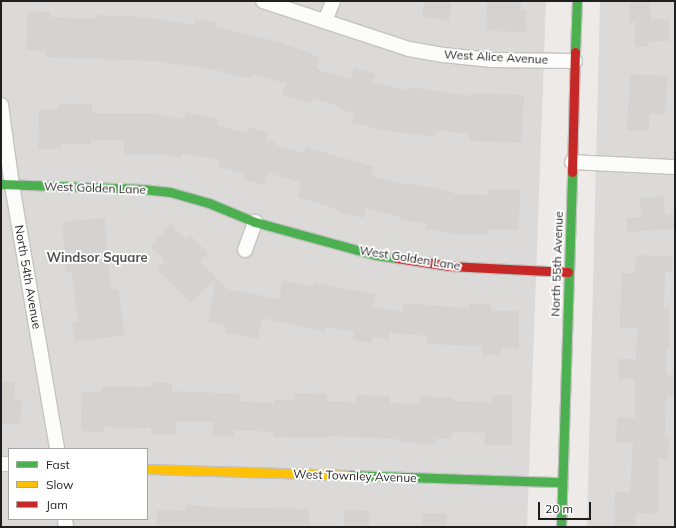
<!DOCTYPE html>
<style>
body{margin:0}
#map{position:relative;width:676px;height:528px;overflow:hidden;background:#edeae7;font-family:Mulish,sans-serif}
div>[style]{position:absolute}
.residential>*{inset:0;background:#dcdad9}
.building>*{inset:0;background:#d5d2d0;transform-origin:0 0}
.roads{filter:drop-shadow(1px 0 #c4c3c2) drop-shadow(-1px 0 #c4c3c2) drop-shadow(0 1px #c4c3c2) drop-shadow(0 -1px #c4c3c2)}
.street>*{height:14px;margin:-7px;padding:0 7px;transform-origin:7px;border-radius:7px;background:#fcfcfb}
.fast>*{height:9px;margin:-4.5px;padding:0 4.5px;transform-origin:4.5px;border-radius:4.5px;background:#4caf50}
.slow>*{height:9px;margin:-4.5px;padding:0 4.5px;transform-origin:4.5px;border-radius:4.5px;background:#ffc107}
.jam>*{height:9px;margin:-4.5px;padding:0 4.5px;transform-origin:4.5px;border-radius:4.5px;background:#c62828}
span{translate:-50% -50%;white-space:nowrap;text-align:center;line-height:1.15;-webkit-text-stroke:3.5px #fff;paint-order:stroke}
.street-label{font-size:12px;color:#1f1f1f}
.neighbourhood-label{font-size:13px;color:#525252;font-weight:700}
.frame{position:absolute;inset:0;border:2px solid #1f1f1f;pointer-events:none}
.legend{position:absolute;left:8px;top:448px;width:140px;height:72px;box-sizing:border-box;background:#fff;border:1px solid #a5a5a5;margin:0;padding:5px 7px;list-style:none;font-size:12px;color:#1f1f1f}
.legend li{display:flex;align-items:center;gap:8px;height:20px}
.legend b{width:20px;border:1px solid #a5a5a5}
.scale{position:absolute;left:538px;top:502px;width:53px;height:18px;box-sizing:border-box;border:2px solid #1f1f1f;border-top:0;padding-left:5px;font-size:12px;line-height:14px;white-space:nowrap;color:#1f1f1f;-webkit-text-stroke:3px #fff;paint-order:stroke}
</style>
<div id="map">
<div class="residential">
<i style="clip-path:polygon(evenodd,1px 1px,546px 1px,527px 527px,1px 527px,1px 1px,9px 449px,147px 449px,147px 519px,9px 519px,9px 449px)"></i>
<i style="clip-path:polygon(600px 1px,675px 1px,675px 527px,587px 527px)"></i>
</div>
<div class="building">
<i style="clip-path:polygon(424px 1px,452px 1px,449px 20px,422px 17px)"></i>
<i style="clip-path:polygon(487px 1px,521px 1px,521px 10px,526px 10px,526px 32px,486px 31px)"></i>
<i style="clip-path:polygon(629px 1px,650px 2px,650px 19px,669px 19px,669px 41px,649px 41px,648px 47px,635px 47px,635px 22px,629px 23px)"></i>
<i style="clip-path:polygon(28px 11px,50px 12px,50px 17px,95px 19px,95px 15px,144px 17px,195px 25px,195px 19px,217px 22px,216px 27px,284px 43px,284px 44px,320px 57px,316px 69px,351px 80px,354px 68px,375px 74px,373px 82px,408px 91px,409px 87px,471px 96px,471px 93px,524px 95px,522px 143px,469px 141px,469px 134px,436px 130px,435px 137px,382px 130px,351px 122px,354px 113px,342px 110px,343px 108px,313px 98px,311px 104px,282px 95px,286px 83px,253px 75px,252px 79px,210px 69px,154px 61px,46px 57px,46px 51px,26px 50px)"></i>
<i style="clip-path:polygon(630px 74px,668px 76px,665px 114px,649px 114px,649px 131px,627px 130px)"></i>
<i style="clip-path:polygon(59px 104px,92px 104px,92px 113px,150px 113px,184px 119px,186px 112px,218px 119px,217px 124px,247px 134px,249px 127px,268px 133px,266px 140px,277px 143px,276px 145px,305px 153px,306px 147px,374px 167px,371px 176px,406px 185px,406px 183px,454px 192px,453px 194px,488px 195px,488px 189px,520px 190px,519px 230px,489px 229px,489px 234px,455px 234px,426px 229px,427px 224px,399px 220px,400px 217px,366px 208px,363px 218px,339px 212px,340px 210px,297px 197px,301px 183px,268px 173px,264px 185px,244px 179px,245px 174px,218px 166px,220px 160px,182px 153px,180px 158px,158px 154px,124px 154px,124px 140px,91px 140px,91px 144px,61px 144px,61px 149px,38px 149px,39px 110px,59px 110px)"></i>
<i style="clip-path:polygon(664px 196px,665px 215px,674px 214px,674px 229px,627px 232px,627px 218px,641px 217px,640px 198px)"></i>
<i style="clip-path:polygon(105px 218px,111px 290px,118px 289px,125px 335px,75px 342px,72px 322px,78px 321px,72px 272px,66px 272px,62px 222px)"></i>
<i style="clip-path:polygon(171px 224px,186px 239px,190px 235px,208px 253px,200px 261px,227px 289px,279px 299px,283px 280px,313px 287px,314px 283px,375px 294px,373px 307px,403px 312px,404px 303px,469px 308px,470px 304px,491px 304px,491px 311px,519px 311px,519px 348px,501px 347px,501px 355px,482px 355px,482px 346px,427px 344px,428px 336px,390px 333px,389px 339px,373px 336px,371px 343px,353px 339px,354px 332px,326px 327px,325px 332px,262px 318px,258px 339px,225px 333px,226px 326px,208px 322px,216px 278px,191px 303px,157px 269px,165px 261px,150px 246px)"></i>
<i style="clip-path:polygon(636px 255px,673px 256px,672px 272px,665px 272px,664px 307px,669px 307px,669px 348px,666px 348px,666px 375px,673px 375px,673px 397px,666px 397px,665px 437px,669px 437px,668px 459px,659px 458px,658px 514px,637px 513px,635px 527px,614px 527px,615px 492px,630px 492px,633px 443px,616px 442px,617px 417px,635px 418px,635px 379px,618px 379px,618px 359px,636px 359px,637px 328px,620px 328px,621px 273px,635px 273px)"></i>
<i style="clip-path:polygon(1px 381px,15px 382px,14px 400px,22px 400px,20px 424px,1px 424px)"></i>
<i style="clip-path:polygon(151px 382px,172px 383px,172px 391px,240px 394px,239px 401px,274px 403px,274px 400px,294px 400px,294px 393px,327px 394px,327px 401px,356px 402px,356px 395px,390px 396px,390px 403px,420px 404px,420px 396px,453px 398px,453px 401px,492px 402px,492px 395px,512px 395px,512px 445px,484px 445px,485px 433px,452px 432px,451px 439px,435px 439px,435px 444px,398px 442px,398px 439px,326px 436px,326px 438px,273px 437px,273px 432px,234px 430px,234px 437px,212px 436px,213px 422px,176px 422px,176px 434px,151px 434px,151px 428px,104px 427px,104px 432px,81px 431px,82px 392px,101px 392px,102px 386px,151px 387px)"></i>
<i style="clip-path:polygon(186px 504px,209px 507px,309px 509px,309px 527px,156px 527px,157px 510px,185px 511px)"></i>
<i style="left:344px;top:510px;width:26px;height:17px;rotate:2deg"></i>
<i style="left:422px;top:513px;width:25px;height:14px;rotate:2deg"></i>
</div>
<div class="roads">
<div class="street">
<i style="left:263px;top:1px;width:154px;rotate:18.2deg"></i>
<i style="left:409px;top:49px;width:36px;rotate:10deg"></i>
<i style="left:444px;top:55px;width:48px;rotate:5.9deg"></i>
<i style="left:492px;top:60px;width:83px;rotate:0.7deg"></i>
<i style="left:325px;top:21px;width:22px;rotate:-68deg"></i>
<i style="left:1px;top:105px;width:81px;rotate:82.2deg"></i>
<i style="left:12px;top:185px;width:268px;rotate:80.3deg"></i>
<i style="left:572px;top:162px;width:103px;rotate:2.8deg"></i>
<i style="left:245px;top:250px;width:30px;rotate:-70deg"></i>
<i style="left:1px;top:464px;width:8px"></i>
<i style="left:65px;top:519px;width:8px;rotate:83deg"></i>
</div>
<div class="fast">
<i style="left:575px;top:52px;width:51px;rotate:-87.8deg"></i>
<i style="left:1px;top:184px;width:141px;rotate:2deg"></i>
<i style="left:142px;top:189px;width:28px;rotate:6deg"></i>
<i style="left:170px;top:192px;width:41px;rotate:15.8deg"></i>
<i style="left:209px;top:203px;width:50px;rotate:22.4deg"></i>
<i style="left:255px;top:222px;width:125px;rotate:15.3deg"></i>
<i style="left:376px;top:255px;width:21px;rotate:8deg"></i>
<i style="left:347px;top:475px;width:215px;rotate:1.9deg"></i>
<i style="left:561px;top:527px;width:355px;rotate:-88.2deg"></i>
</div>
<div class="slow">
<i style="left:147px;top:469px;width:200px;rotate:1.7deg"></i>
</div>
<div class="jam">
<i style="left:572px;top:172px;width:120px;rotate:-88.6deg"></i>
<i style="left:397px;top:258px;width:53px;rotate:8.7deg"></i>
<i style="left:449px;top:266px;width:119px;rotate:2.9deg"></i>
</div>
</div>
<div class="street-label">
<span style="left:496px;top:57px;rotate:3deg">West Alice Avenue</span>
<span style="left:95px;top:188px;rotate:2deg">West Golden Lane</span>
<span style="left:410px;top:258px;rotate:9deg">West Golden Lane</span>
<span style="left:557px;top:264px;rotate:-88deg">North 55th Avenue</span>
<span style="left:28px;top:277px;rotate:80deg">North 54th Avenue</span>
<span style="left:355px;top:476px;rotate:2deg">West Townley Avenue</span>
</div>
<div class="neighbourhood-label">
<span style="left:97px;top:257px">Windsor Square</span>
</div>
<div class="frame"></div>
<ul class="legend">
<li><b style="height:5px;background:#4caf50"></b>Fast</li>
<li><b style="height:5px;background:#ffc107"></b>Slow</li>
<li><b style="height:5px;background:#c62828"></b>Jam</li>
</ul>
<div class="scale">20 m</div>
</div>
